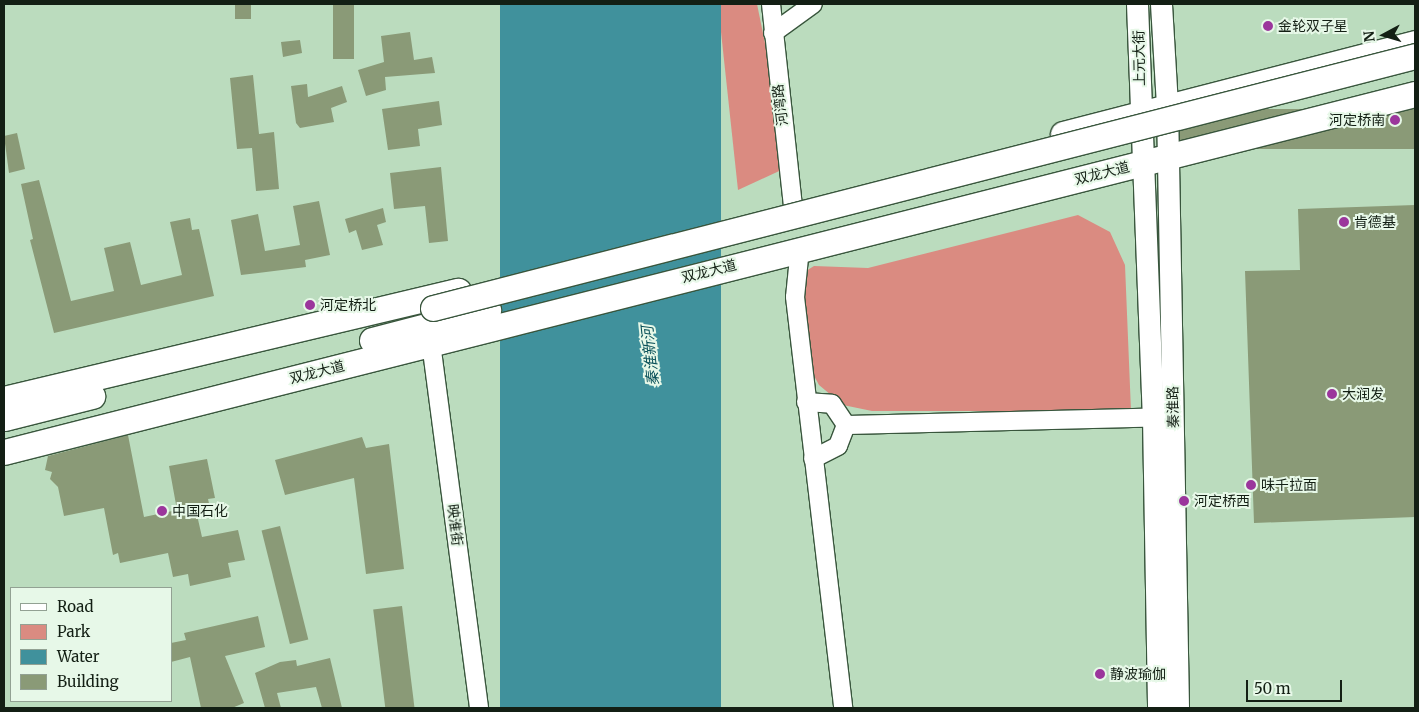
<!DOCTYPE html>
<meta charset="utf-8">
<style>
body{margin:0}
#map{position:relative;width:1419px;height:712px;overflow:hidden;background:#bbdcbe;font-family:Merriweather,"Noto Sans SC",serif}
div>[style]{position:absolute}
.green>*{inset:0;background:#da8b81}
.water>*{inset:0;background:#40919c;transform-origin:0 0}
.building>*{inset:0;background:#8a9a77;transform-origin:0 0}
.roads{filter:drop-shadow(1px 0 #39563d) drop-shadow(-1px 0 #39563d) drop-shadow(0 1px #39563d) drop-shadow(0 -1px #39563d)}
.minor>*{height:18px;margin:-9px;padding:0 9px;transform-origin:9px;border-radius:9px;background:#fff}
.major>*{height:21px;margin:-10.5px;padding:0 10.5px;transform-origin:10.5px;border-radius:10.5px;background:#fff}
.highway>*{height:25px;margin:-12.5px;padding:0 12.5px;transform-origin:12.5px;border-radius:12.5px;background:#fff}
.bridges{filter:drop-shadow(1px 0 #39563d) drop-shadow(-1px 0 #39563d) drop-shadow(0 1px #39563d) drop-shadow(0 -1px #39563d)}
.highway-bridge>*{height:25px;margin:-12.5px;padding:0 12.5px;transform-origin:12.5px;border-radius:12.5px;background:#fff}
.dots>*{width:14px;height:14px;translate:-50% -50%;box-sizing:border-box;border:2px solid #e7f8e8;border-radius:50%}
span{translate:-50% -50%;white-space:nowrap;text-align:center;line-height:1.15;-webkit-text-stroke:4px #e7f8e8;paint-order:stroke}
.poi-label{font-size:14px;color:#131f14}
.left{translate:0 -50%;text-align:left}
.right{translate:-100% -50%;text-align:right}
.street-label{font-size:14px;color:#131f14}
.water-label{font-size:15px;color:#0a5159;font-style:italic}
.frame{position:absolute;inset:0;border:5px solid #131f14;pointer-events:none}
.legend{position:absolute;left:10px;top:587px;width:162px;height:115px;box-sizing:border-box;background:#e7f8e8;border:1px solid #92a193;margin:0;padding:6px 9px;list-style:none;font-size:15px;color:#131f14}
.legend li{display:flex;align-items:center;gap:10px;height:25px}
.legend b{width:25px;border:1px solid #92a193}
.north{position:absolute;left:1359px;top:10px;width:50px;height:50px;-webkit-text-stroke:4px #e7f8e8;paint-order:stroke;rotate:264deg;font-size:14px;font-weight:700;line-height:20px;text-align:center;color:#131f14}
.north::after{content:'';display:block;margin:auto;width:18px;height:22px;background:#131f14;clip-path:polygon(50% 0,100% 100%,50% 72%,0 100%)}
.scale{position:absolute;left:1246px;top:680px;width:96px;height:22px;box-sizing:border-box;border:2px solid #131f14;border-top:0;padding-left:6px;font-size:15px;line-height:18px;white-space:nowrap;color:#131f14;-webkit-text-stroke:4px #e7f8e8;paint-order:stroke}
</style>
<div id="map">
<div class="green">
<i style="clip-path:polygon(718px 4px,757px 4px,790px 166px,738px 190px)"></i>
<i style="clip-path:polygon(1078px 215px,1110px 232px,1125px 265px,1131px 411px,872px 411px,843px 405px,819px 385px,812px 372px,802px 292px,806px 271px,814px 266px,868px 268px)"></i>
</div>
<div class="water">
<i style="left:500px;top:4px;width:221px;height:708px"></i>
</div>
<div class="building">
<i style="left:235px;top:4px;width:16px;height:15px"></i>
<i style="left:333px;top:4px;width:21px;height:55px"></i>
<i style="clip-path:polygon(410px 32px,414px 60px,432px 57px,435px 73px,385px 77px,386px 90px,366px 96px,358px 70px,384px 62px,381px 36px)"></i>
<i style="clip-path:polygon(300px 40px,302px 53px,283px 57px,281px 42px)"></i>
<i style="clip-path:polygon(253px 75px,259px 134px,274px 132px,279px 189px,256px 191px,252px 148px,237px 149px,230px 78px)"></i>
<i style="clip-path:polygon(307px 84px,308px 97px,342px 86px,347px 102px,331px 108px,334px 122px,300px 128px,296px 123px,291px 86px)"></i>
<i style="clip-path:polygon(439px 101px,442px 125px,418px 129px,420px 146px,388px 150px,382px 109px)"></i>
<i style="left:1415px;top:109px;width:40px;height:244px;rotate:90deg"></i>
<i style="clip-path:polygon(17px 133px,25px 169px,9px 173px,4px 136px)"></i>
<i style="clip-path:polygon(441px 167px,448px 241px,429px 243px,425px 206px,394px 209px,390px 173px)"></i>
<i style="clip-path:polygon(39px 180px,71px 301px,114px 291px,104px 248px,130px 242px,141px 285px,182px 275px,170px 222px,190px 218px,192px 230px,199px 229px,214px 296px,54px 333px,30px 240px,33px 239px,21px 184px)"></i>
<i style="clip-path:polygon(319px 201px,330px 255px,305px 260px,306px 267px,241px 275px,231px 220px,258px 214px,265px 251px,300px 245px,293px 206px)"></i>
<i style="clip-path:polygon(1415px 205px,1415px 517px,1254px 523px,1245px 271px,1300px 270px,1298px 209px)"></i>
<i style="clip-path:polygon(383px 208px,386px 222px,377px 225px,383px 245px,362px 250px,356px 230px,349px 233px,345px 219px)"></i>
<i style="clip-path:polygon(128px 435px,144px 517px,177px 510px,169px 466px,207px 459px,215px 498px,208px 499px,211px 512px,197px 515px,202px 537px,238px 530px,245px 560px,228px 563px,231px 577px,190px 586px,188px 574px,173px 577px,168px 553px,120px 563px,118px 553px,113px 555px,104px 508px,64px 516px,58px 487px,50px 479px,52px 472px,45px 470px,48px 456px)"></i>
<i style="clip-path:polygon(362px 437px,366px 448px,389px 444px,404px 569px,366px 574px,354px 478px,285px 495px,275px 460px)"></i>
<i style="left:280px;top:526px;width:117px;height:19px;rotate:76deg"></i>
<i style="left:402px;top:606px;width:103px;height:29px;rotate:83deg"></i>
<i style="clip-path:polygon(258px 616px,265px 647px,225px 656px,244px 703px,232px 708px,201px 708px,190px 657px,171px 662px,171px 643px,186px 640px,184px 633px)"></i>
<i style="clip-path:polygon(330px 658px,342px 708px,322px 708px,316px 687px,277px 693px,281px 708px,265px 708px,255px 673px,280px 662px,296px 660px,297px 666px)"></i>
</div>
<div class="roads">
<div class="minor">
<i style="left:771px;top:4px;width:204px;rotate:83.8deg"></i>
<i style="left:773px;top:33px;width:49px;rotate:-35.9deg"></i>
<i style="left:800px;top:248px;width:49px;rotate:95.8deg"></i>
<i style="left:795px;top:297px;width:414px;rotate:83.3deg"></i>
<i style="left:431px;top:343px;width:368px;rotate:82.5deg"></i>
<i style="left:806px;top:402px;width:26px;rotate:4deg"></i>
<i style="left:832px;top:404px;width:25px;rotate:56deg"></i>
<i style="left:846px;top:425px;width:22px;rotate:111deg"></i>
<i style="left:838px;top:446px;width:28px;rotate:153deg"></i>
<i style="left:846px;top:425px;width:319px;rotate:-1.4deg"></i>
</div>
<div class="major">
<i style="left:1137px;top:4px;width:413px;rotate:87.8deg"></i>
<i style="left:1153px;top:417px;width:291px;rotate:89deg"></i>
<i style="left:1161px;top:4px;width:102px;rotate:86.6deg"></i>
<i style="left:1167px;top:106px;width:602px;rotate:88.95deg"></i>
</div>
<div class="highway">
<i style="left:1063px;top:134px;width:364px;rotate:-14.5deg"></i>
<i style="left:372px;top:340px;width:120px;rotate:-14.5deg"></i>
<i style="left:4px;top:399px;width:467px;rotate:-13.4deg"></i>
<i style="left:4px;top:418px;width:91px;rotate:-14deg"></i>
<i style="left:4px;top:452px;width:1456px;rotate:-14.24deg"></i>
</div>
</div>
<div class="bridges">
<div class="highway-bridge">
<i style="left:433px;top:308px;width:1014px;rotate:-14.39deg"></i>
</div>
</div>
<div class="dots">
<i style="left:1268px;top:26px;background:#9b369c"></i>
<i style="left:1395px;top:120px;background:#9b369c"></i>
<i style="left:1344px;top:222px;background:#9b369c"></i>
<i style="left:310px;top:305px;background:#9b369c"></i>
<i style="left:1332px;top:394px;background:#9b369c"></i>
<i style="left:1251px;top:485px;background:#9b369c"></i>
<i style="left:1184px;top:501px;background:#9b369c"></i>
<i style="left:162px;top:511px;background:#9b369c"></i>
<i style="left:1100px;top:674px;background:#9b369c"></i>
</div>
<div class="poi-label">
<span class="left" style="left:1278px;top:26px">金轮双子星</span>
<span class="right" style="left:1385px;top:120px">河定桥南</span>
<span class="left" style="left:1354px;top:222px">肯德基</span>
<span class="left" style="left:320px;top:305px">河定桥北</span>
<span class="left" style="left:1342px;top:394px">大润发</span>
<span class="left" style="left:1261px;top:485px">味千拉面</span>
<span class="left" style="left:1194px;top:501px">河定桥西</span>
<span class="left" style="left:172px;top:511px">中国石化</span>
<span class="left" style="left:1110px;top:674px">静波瑜伽</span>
</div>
<div class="street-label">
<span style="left:1139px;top:58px;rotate:-91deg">上元大街</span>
<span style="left:780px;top:105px;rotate:-97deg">河湾路</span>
<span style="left:1102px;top:173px;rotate:-14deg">双龙大道</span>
<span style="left:709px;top:271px;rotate:-14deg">双龙大道</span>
<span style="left:317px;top:372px;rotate:-14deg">双龙大道</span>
<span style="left:1173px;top:407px;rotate:-91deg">秦淮路</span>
<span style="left:455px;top:525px;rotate:83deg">映淮街</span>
</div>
<div class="water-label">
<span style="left:650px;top:356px;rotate:-96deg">秦淮新河</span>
</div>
<div class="frame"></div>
<ul class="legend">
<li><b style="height:6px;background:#fff"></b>Road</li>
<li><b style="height:14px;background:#da8b81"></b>Park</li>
<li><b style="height:14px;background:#40919c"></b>Water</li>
<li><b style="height:14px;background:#8a9a77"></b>Building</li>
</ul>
<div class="north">N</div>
<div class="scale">50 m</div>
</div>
